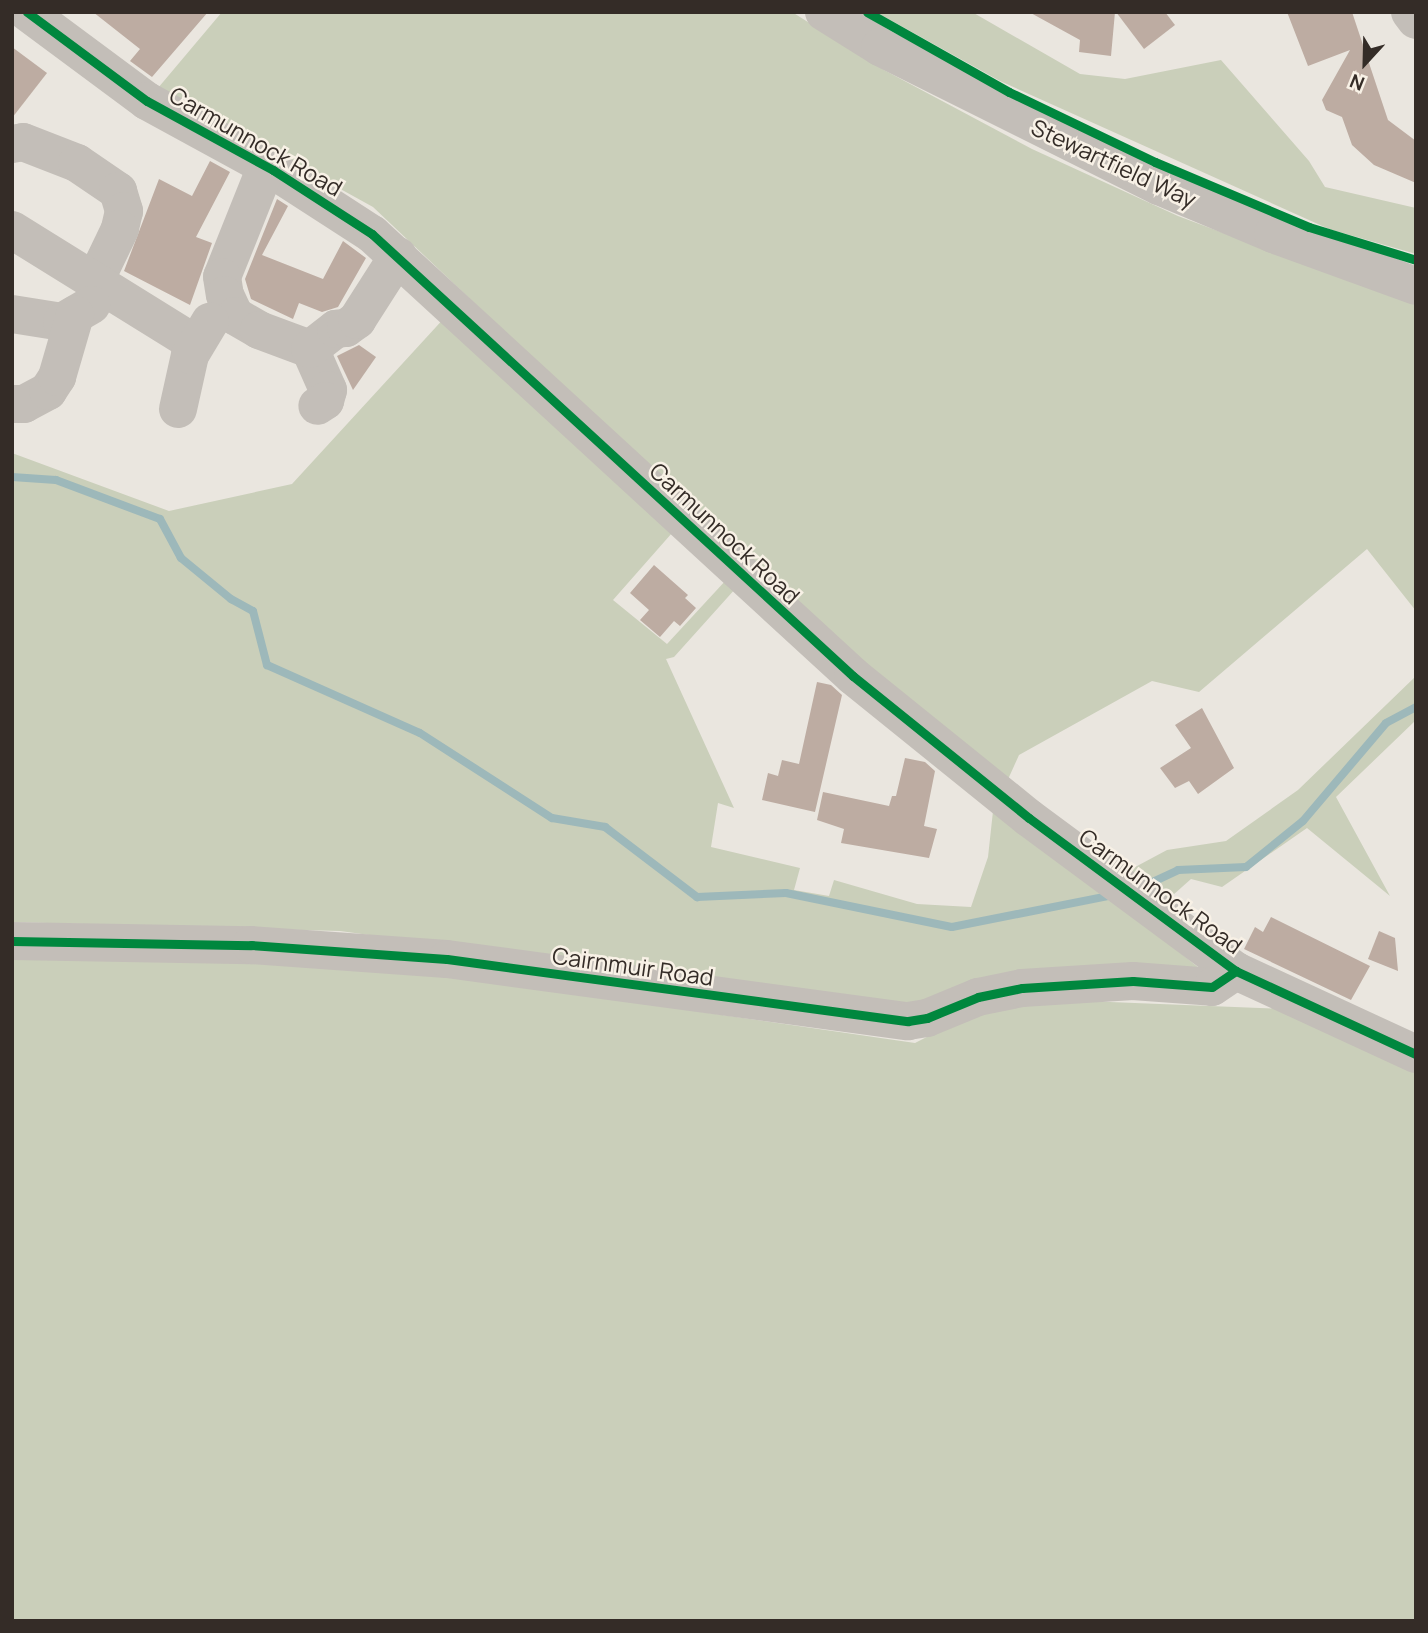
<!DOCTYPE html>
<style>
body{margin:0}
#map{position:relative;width:1428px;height:1633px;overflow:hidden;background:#eae6df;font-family:Manrope,sans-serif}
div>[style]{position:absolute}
.green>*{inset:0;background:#cacfba}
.stream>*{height:8px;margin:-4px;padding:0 4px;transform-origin:4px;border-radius:4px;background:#9db8ba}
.building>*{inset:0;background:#bdaca2}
.minor>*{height:38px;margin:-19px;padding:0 19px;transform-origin:19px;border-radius:19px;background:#c3beb8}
.cycleway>*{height:9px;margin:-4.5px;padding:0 4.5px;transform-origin:4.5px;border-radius:4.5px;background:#00873e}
span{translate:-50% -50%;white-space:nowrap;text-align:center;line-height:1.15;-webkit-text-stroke:5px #f8f1e6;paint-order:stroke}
.street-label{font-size:23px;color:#342c27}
.frame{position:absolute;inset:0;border:14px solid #342c27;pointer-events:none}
.north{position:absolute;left:1330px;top:28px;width:70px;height:70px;-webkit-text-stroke:5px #f8f1e6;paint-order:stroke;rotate:202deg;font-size:19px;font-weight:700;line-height:28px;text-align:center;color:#342c27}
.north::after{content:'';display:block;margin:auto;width:24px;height:32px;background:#342c27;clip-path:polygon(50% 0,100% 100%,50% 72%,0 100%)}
</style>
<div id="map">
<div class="green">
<i style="clip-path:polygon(222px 12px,792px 12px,884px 70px,1032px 149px,1178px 216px,1416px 305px,1416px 611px,1367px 549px,1199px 692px,1152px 681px,1019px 755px,1005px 786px,877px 684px,373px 207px,158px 88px)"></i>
<i style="clip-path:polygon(876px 12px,972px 12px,1080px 74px,1125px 79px,1221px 60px,1309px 161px,1325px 187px,1416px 208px,1416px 254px,1329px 229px,1000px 81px)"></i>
<i style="clip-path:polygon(447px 315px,672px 533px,613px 600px,667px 644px,727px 579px,736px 588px,674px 657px,666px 659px,734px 808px,718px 803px,711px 847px,800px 868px,794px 890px,829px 896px,834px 880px,917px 904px,971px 907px,988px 857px,994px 802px,1199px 968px,904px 1007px,340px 931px,12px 922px,12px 453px,169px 511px,292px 484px)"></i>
<i style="clip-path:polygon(1416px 676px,1416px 720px,1336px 797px,1390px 896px,1307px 828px,1222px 887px,1191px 879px,1164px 903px,1124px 873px,1167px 850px,1226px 841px,1298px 790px)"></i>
<i style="clip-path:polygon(12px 954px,358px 962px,915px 1043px,958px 1021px,1035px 999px,1286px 1009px,1416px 1070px,1416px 1621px,12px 1621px)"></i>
</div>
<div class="stream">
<i style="left:12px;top:477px;width:44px;rotate:3.9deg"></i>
<i style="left:56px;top:480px;width:111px;rotate:20.6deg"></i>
<i style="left:160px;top:519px;width:44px;rotate:61.7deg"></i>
<i style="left:181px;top:558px;width:65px;rotate:39.4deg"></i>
<i style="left:231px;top:599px;width:25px;rotate:29deg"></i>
<i style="left:253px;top:611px;width:56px;rotate:75.5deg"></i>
<i style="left:267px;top:665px;width:167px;rotate:24deg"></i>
<i style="left:420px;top:733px;width:157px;rotate:32.8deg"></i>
<i style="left:552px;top:818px;width:54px;rotate:9.6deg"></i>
<i style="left:605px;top:827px;width:116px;rotate:37.3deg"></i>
<i style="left:697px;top:897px;width:89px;rotate:-2.6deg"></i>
<i style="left:786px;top:893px;width:169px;rotate:11.6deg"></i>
<i style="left:952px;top:927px;width:164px;rotate:-11.2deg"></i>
<i style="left:1142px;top:887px;width:40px;rotate:-25deg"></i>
<i style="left:1178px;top:870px;width:68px;rotate:-2.5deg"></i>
<i style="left:1246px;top:867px;width:73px;rotate:-38.9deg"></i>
<i style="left:1303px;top:821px;width:128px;rotate:-49.7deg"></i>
<i style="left:1386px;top:723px;width:34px;rotate:-28deg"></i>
</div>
<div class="building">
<i style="clip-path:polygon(93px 12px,208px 12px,152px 77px,130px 61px,140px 49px)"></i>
<i style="clip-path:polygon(1029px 12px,1115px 12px,1111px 56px,1079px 52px,1080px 40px)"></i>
<i style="clip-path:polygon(1116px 12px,1165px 12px,1175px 25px,1144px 49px)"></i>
<i style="clip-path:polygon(1287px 12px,1352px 12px,1388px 120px,1416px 141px,1416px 183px,1374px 165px,1352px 145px,1342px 117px,1326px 110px,1322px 100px,1350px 50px,1308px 66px)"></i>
<i style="clip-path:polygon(12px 47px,47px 73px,12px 118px)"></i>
<i style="clip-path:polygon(210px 161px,230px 172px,196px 237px,212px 243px,190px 305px,124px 271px,159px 179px,192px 196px)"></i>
<i style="clip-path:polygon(277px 199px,288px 206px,262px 255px,323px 279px,343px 241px,366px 258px,338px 307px,322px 312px,299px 303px,293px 319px,251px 299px,245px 279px)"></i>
<i style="clip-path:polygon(359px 345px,376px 357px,353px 390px,337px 356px)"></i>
<i style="clip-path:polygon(654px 565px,688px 595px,685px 598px,696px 608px,680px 626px,674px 621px,660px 637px,640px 620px,649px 610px,630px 593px)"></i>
<i style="clip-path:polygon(817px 682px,831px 685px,842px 695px,815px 812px,762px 800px,768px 773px,778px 776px,782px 760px,799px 764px)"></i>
<i style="clip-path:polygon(1202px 708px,1234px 768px,1198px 794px,1189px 781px,1175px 788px,1160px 768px,1191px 748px,1175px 725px)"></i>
<i style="clip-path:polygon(905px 758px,925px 762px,935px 771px,924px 826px,937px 829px,929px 858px,841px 843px,844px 829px,817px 820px,823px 792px,889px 806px,892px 796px,896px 796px)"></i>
<i style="clip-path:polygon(1271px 917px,1370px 966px,1351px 1000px,1244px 949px,1255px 927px,1263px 932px)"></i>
<i style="clip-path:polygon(1379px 931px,1395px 938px,1398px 971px,1368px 959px)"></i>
</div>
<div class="minor">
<i style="left:27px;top:12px;width:149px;rotate:36.6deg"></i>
<i style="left:147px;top:101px;width:144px;rotate:28.7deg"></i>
<i style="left:273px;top:170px;width:118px;rotate:32.9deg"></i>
<i style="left:372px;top:234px;width:653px;rotate:42.58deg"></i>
<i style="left:853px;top:676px;width:226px;rotate:38.9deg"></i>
<i style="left:1029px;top:818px;width:257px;rotate:36.5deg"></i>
<i style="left:1236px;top:971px;width:198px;rotate:24.8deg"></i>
<i style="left:824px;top:12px;width:66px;rotate:32deg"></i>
<i style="left:880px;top:47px;width:312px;rotate:26.5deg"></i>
<i style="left:1159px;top:186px;width:124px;rotate:22.8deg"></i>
<i style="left:1273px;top:234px;width:152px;rotate:20deg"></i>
<i style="left:1410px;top:12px;width:10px;rotate:53deg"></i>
<i style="left:12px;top:144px;width:11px;rotate:-10deg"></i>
<i style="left:23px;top:142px;width:58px;rotate:21.3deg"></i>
<i style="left:77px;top:163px;width:50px;rotate:34.3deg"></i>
<i style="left:118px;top:191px;width:21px;rotate:73deg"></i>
<i style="left:124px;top:211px;width:18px;rotate:103deg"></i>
<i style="left:120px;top:229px;width:58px;rotate:115.7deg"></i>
<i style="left:266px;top:167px;width:118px;rotate:111.8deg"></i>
<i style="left:222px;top:277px;width:18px;rotate:81deg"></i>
<i style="left:225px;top:295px;width:23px;rotate:65deg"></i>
<i style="left:235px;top:316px;width:28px;rotate:30deg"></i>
<i style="left:259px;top:330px;width:54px;rotate:20.4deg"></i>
<i style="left:310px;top:349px;width:45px;rotate:66.3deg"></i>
<i style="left:328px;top:390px;width:11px;rotate:105deg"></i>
<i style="left:325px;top:401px;width:9px;rotate:148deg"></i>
<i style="left:12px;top:230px;width:216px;rotate:31.8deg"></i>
<i style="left:12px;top:314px;width:51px;rotate:9.1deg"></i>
<i style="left:62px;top:322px;width:34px;rotate:-30deg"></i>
<i style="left:310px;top:349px;width:33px;rotate:-38deg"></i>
<i style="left:336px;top:329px;width:10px;rotate:-6deg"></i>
<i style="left:346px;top:328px;width:14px;rotate:-36deg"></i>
<i style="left:357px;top:320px;width:76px;rotate:-57.4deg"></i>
<i style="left:12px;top:404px;width:12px"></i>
<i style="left:24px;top:404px;width:27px;rotate:-28deg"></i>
<i style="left:48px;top:391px;width:17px;rotate:-57deg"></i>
<i style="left:57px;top:377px;width:65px;rotate:-73.8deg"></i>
<i style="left:178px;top:409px;width:55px;rotate:-77.5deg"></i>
<i style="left:190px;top:355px;width:39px;rotate:-59deg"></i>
<i style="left:12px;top:941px;width:239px;rotate:1deg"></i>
<i style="left:251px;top:945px;width:196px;rotate:4.1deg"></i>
<i style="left:447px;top:959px;width:465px;rotate:7.7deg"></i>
<i style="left:908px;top:1021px;width:19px;rotate:-9deg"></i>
<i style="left:927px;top:1018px;width:55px;rotate:-22.4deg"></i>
<i style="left:978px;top:997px;width:45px;rotate:-11.6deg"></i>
<i style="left:1022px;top:988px;width:111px;rotate:-3.6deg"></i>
<i style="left:1133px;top:981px;width:79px;rotate:4.3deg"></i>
<i style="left:1212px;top:987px;width:29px;rotate:-34deg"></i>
</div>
<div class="cycleway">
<i style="left:27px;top:12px;width:149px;rotate:36.6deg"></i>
<i style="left:147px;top:101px;width:144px;rotate:28.7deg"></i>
<i style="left:273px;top:170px;width:118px;rotate:32.9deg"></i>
<i style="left:372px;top:234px;width:653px;rotate:42.58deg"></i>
<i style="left:853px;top:676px;width:226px;rotate:38.9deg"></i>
<i style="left:1029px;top:818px;width:257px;rotate:36.5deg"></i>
<i style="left:1236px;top:971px;width:198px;rotate:24.8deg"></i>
<i style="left:867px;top:12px;width:163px;rotate:29.4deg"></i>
<i style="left:1009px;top:92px;width:162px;rotate:25.6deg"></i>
<i style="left:1155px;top:162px;width:167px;rotate:22.9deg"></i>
<i style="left:1309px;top:227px;width:112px;rotate:17.1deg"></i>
<i style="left:12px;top:941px;width:239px;rotate:1deg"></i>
<i style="left:251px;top:945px;width:196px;rotate:4.1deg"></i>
<i style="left:447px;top:959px;width:465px;rotate:7.7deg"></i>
<i style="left:908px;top:1021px;width:19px;rotate:-9deg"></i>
<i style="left:927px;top:1018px;width:55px;rotate:-22.4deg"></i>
<i style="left:978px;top:997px;width:45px;rotate:-11.6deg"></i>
<i style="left:1022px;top:988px;width:111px;rotate:-3.6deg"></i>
<i style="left:1133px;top:981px;width:79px;rotate:4.3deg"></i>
<i style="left:1212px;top:987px;width:29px;rotate:-34deg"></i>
</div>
<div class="street-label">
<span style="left:256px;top:141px;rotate:30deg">Carmunnock Road</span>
<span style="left:1114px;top:163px;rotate:25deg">Stewartfield Way</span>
<span style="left:725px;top:533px;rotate:43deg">Carmunnock Road</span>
<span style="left:1161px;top:891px;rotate:36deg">Carmunnock Road</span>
<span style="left:633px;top:966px;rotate:8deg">Cairnmuir Road</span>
</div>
<div class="frame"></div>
<div class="north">N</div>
</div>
